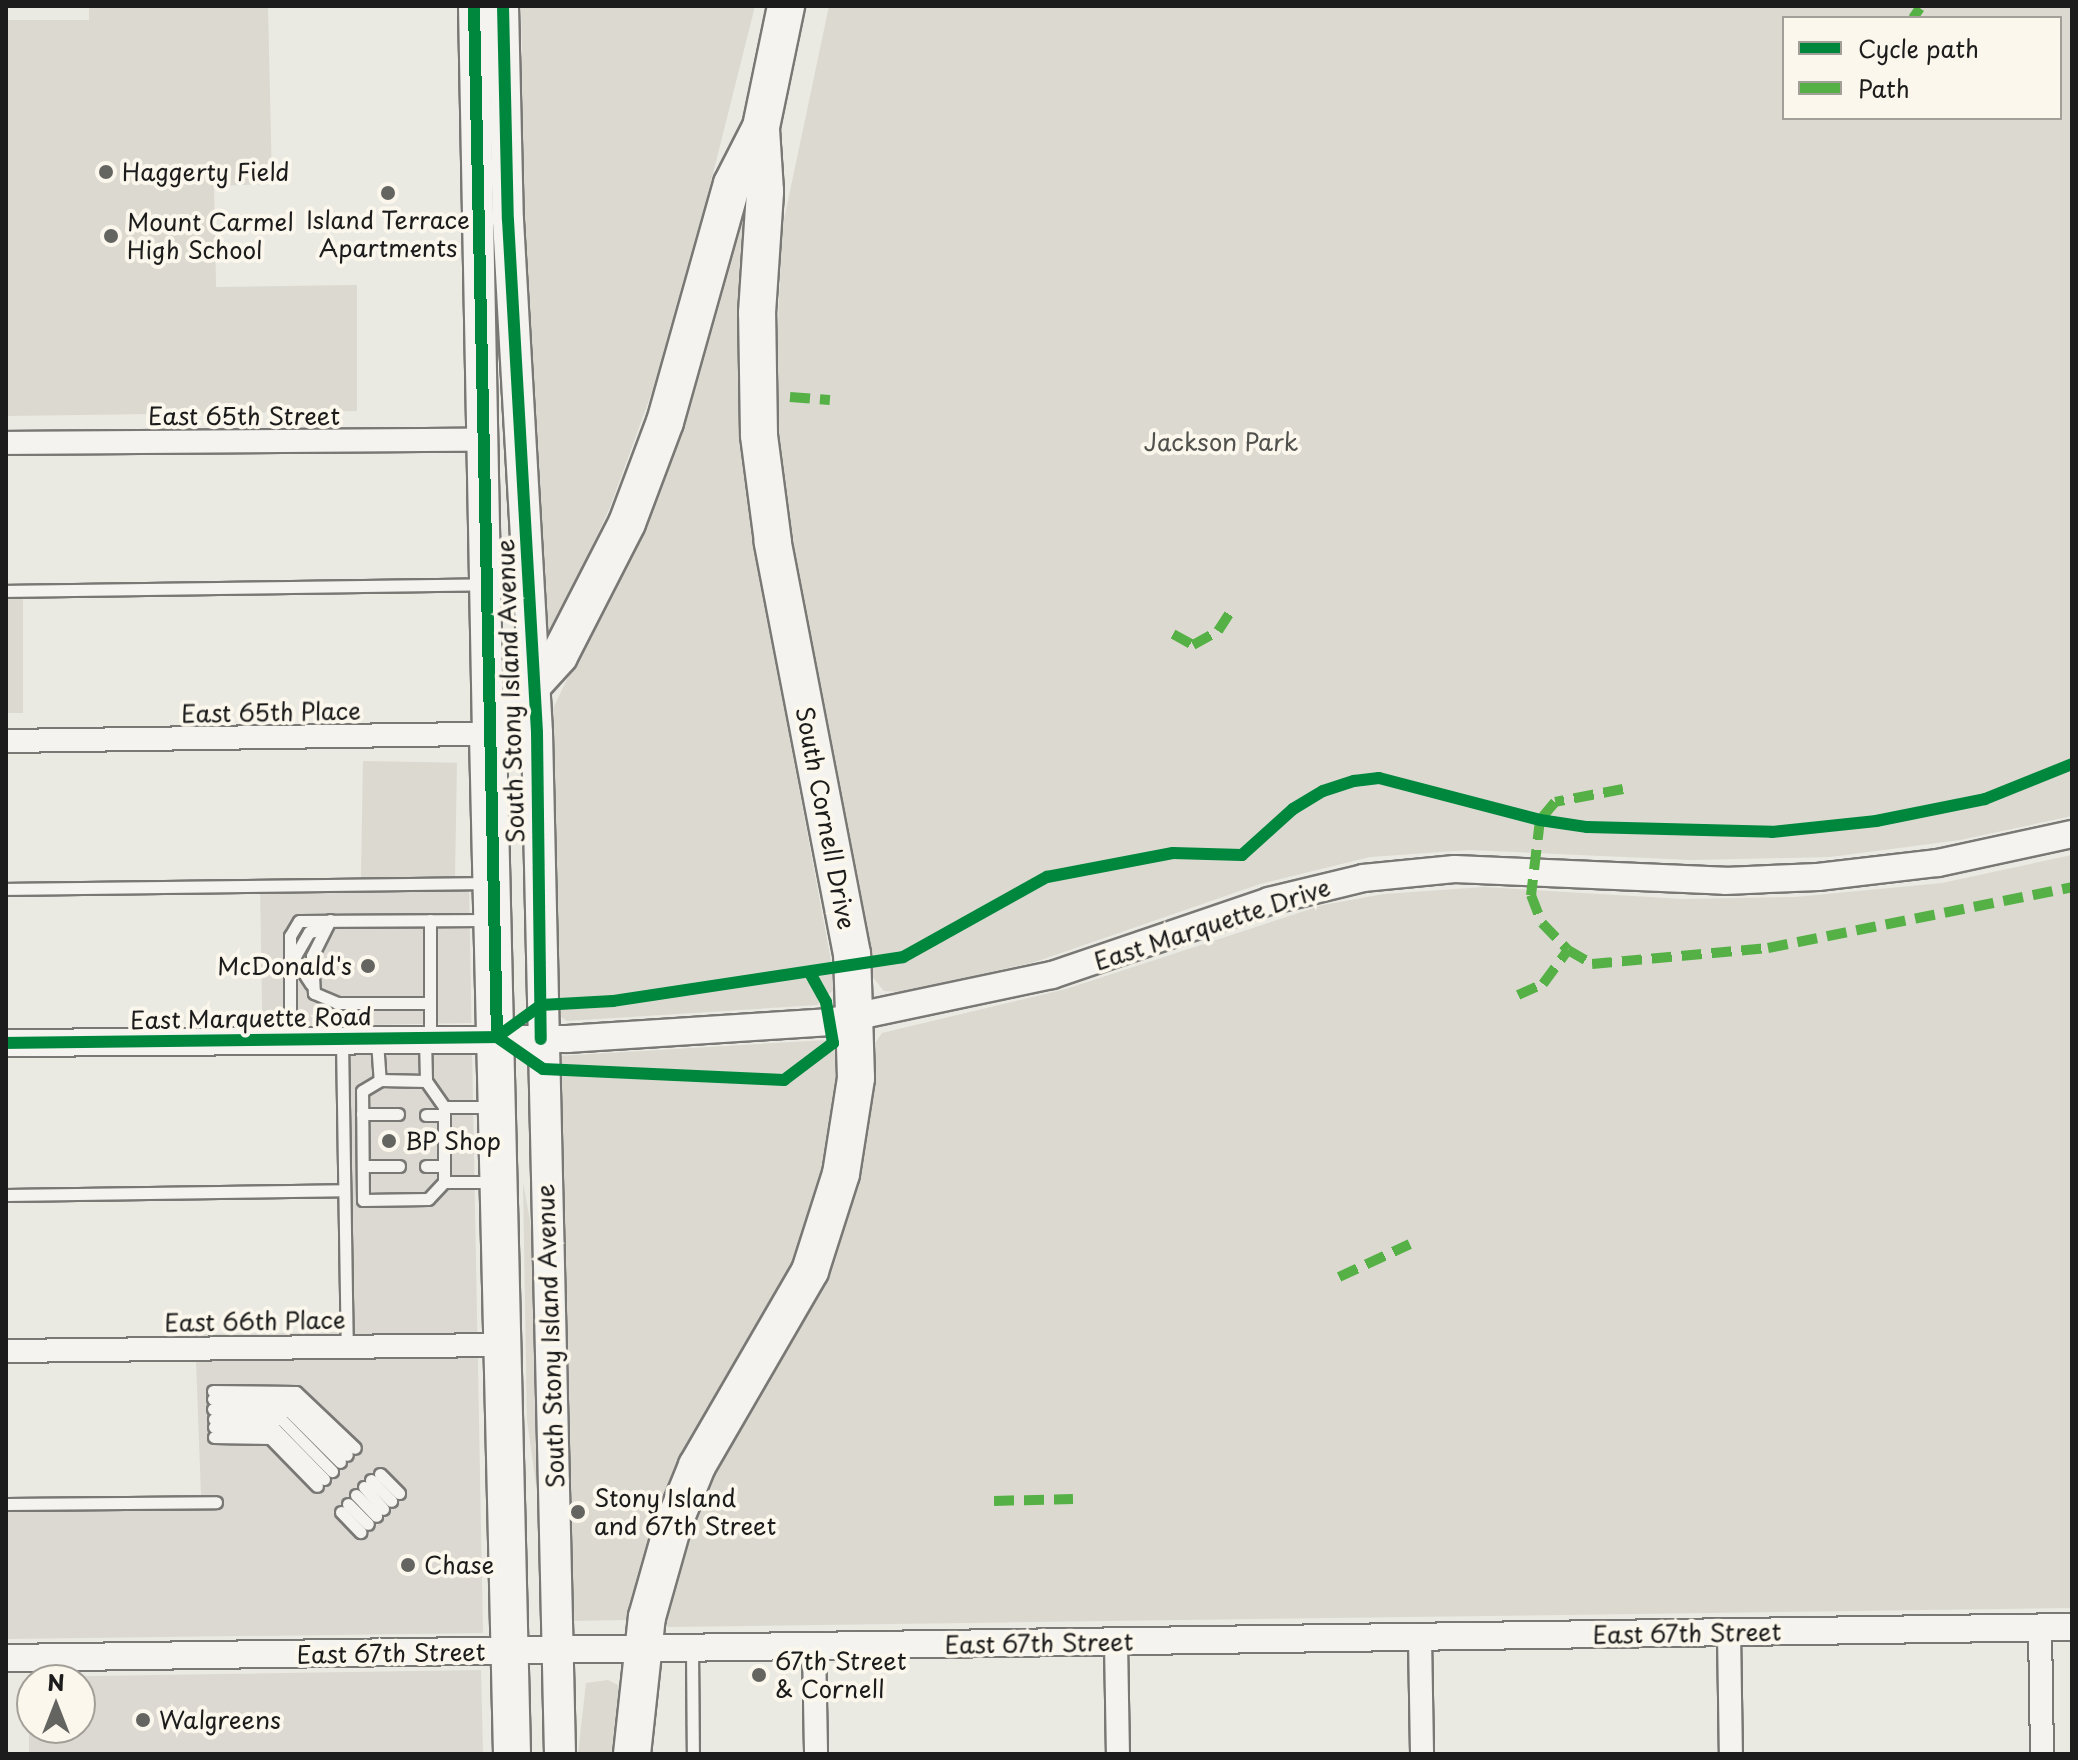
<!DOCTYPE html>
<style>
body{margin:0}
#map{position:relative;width:2078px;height:1760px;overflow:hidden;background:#eae9e2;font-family:"Playpen Sans",sans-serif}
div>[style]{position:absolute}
.built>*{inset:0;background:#dbd9d1;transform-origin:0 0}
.green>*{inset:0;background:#dbd9d0;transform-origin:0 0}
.roads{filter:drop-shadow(2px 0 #797875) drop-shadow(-2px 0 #797875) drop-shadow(0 2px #797875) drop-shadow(0 -2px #797875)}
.service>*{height:11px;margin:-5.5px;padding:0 5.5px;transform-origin:5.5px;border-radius:5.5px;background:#f4f3ef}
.minor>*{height:22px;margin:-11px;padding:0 11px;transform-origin:11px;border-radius:11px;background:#f4f3ef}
.tertiary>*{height:26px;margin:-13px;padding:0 13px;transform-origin:13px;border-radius:13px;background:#f4f3ef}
.secondary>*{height:30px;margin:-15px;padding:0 15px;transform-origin:15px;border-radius:15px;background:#f4f3ef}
.trunk>*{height:36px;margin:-18px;padding:0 18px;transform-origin:18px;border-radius:18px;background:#f4f3ef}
.quiet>*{height:10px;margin-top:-5px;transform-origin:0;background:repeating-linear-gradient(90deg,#55b145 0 20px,transparent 0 30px)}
.cycleway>*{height:12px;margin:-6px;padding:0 6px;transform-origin:6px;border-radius:6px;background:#00873e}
.dots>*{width:22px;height:22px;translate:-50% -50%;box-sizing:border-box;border:4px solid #fbf7ec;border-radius:50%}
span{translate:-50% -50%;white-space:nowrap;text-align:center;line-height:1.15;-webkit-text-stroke:8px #fbf7ec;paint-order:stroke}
.poi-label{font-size:24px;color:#1c1c1c}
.left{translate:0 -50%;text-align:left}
.right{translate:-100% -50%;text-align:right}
.street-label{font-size:24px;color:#1c1c1c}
.park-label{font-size:24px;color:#51514e}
.frame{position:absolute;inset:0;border:8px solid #1c1c1c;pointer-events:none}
.legend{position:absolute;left:1782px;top:16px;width:280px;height:104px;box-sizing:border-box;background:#fbf7ec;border:2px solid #a29f99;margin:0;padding:10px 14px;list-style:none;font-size:24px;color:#1c1c1c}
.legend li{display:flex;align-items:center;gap:16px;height:40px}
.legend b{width:40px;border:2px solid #a29f99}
.north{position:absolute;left:16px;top:1664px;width:80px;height:80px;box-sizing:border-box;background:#fbf7ec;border:2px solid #a29f99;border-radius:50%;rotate:0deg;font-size:22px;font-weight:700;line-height:32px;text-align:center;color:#1c1c1c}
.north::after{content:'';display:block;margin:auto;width:28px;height:36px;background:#646461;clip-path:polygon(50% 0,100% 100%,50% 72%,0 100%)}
</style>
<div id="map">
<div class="built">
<i style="left:469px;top:884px;width:139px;height:209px;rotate:89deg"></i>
<i style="clip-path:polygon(472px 1051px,483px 1633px,6px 1639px,6px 1498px,201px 1495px,195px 1334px,346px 1332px,342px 1054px)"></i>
<i style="clip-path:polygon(evenodd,481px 1670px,483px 1754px,29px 1754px,29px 1677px,481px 1670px,32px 1680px,80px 1680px,80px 1728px,32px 1728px,32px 1680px)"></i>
</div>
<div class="green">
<i style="clip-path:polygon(89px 6px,268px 6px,272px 184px,214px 186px,216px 287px,357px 285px,357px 411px,6px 416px,6px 20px,89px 20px)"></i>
<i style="clip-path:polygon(521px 6px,755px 6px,672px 337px,610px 507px,549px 642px,513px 73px,522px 55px)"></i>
<i style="clip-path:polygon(evenodd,829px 6px,2072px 6px,2072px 816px,1960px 840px,1830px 857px,1692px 860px,1469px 850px,1370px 857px,1260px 884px,1035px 962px,901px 992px,884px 991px,871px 975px,785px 511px,775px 399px,782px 229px,829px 6px,1784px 18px,2060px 18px,2060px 118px,1784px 118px,1784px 18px)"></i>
<i style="clip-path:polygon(749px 187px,739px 339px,742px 451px,756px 557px,836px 988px,817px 1005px,567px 1021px,554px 1012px,549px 717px,638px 531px)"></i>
<i style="left:6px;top:599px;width:17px;height:114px"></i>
<i style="left:363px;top:761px;width:94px;height:118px;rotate:1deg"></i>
<i style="clip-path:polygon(2072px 855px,2072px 1608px,668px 1627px,664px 1618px,684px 1541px,716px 1466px,795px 1338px,832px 1260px,859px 1173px,875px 1043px,882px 1033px,1066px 989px,1323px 905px,1384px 894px,1484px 887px,1682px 899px,1795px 897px,1942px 883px)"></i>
<i style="clip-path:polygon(827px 1040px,838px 1053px,837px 1090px,817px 1198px,797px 1254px,769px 1315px,670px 1482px,647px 1541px,626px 1620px,571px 1621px,557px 1056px)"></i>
<i style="clip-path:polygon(523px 1182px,537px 1260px,544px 1506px,539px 1506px,527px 1420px)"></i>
<i style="clip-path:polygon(608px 1680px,620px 1686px,614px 1754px,578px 1754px,586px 1683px)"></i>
</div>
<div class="roads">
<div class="service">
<i style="left:6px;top:591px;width:479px;rotate:-0.8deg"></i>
<i style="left:6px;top:889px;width:479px;rotate:-0.7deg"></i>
<i style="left:330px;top:920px;width:40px;rotate:116.6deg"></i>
<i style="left:312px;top:956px;width:37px;rotate:87deg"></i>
<i style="left:314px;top:993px;width:25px;rotate:23deg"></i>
<i style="left:337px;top:1003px;width:93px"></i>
<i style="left:311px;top:984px;width:31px;rotate:-123deg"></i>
<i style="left:294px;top:958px;width:30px;rotate:-60deg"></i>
<i style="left:309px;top:932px;width:16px;rotate:-11deg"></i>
<i style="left:430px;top:1038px;width:118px;rotate:-90deg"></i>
<i style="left:425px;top:1039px;width:42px;rotate:88.6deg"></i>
<i style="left:290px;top:1040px;width:104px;rotate:-90deg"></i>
<i style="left:290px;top:936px;width:17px;rotate:-59deg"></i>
<i style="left:299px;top:921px;width:189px;rotate:-0.3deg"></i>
<i style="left:342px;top:1040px;width:306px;rotate:89.1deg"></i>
<i style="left:377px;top:1041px;width:39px;rotate:86deg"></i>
<i style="left:362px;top:1114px;width:36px"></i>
<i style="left:426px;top:1115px;width:18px"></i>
<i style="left:363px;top:1166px;width:36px"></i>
<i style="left:426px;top:1166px;width:18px"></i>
<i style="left:444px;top:1182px;width:75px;rotate:-90deg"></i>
<i style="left:492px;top:1182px;width:48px;rotate:180deg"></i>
<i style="left:444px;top:1182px;width:23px;rotate:133deg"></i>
<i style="left:428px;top:1199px;width:65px;rotate:179.1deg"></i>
<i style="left:363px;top:1200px;width:109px;rotate:-90.5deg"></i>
<i style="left:362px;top:1091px;width:21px;rotate:-31deg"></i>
<i style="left:380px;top:1080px;width:46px;rotate:1.2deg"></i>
<i style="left:426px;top:1081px;width:32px;rotate:55deg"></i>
<i style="left:444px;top:1107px;width:50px"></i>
<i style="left:6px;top:1195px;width:338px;rotate:-0.8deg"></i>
<i style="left:213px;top:1391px;width:83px;rotate:0.7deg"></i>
<i style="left:296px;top:1392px;width:81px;rotate:43.5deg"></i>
<i style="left:213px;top:1399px;width:80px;rotate:1.4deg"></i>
<i style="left:293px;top:1401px;width:76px;rotate:45deg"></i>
<i style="left:213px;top:1409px;width:76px;rotate:1.5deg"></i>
<i style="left:289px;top:1411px;width:72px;rotate:45deg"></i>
<i style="left:214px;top:1419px;width:67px"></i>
<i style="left:281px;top:1419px;width:73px;rotate:45.6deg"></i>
<i style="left:214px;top:1427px;width:61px;rotate:1.9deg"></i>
<i style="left:275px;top:1429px;width:70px;rotate:45.6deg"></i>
<i style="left:214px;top:1437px;width:56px;rotate:1deg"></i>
<i style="left:270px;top:1438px;width:67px;rotate:45.6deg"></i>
<i style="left:380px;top:1474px;width:27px;rotate:45deg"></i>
<i style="left:371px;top:1480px;width:29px;rotate:46deg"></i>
<i style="left:364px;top:1487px;width:29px;rotate:49deg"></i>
<i style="left:356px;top:1495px;width:29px;rotate:46deg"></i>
<i style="left:6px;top:1504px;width:210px;rotate:-0.5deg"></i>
<i style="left:348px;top:1504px;width:28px;rotate:45deg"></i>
<i style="left:341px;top:1512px;width:28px;rotate:46deg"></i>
<i style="left:692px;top:1649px;width:105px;rotate:89.5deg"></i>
</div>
<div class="minor">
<i style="left:6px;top:443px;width:477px;rotate:-0.4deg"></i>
<i style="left:6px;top:741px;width:531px;rotate:-0.86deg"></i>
<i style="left:6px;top:1351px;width:499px;rotate:-0.7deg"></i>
<i style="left:2040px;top:1628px;width:126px;rotate:89.1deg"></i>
<i style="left:1729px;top:1633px;width:121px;rotate:89.1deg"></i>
<i style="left:1420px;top:1638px;width:116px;rotate:89deg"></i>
<i style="left:1116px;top:1642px;width:112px;rotate:89deg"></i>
<i style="left:814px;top:1647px;width:107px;rotate:88.9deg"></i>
</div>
<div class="tertiary">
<i style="left:6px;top:1043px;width:562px;rotate:-0.41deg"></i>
<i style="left:568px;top:1039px;width:262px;rotate:-3.7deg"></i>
<i style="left:829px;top:1022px;width:228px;rotate:-11.9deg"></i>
<i style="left:1052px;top:975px;width:229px;rotate:-18.8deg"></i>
<i style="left:1269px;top:901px;width:97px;rotate:-13.7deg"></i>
<i style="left:1363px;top:878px;width:92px;rotate:-5.6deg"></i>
<i style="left:1455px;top:869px;width:270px;rotate:2.5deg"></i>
<i style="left:1725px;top:881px;width:93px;rotate:-2.5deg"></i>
<i style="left:1818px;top:877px;width:121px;rotate:-6.7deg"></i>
<i style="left:1938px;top:863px;width:137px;rotate:-12.2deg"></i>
<i style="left:6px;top:1658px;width:2066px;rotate:-0.86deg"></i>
</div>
<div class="secondary">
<i style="left:474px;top:6px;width:728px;rotate:88.9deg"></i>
<i style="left:503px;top:6px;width:214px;rotate:88.7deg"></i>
<i style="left:508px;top:220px;width:514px;rotate:86.76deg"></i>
<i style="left:537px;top:733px;width:1021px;rotate:88.71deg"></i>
</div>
<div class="trunk">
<i style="left:512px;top:1754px;width:1020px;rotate:-91.35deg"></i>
<i style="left:488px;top:734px;width:105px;rotate:-47.7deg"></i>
<i style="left:559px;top:656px;width:149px;rotate:-62.9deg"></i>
<i style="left:627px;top:523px;width:108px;rotate:-69.4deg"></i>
<i style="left:665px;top:422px;width:247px;rotate:-74.3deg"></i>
<i style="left:732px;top:184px;width:64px;rotate:-63deg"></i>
<i style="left:761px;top:127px;width:124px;rotate:-78.3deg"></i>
<i style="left:632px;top:1754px;width:138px;rotate:-83.8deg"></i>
<i style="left:647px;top:1617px;width:96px;rotate:-74.2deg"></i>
<i style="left:673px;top:1525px;width:64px;rotate:-67.9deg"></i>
<i style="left:697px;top:1466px;width:225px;rotate:-59.9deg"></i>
<i style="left:810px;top:1271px;width:102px;rotate:-72.3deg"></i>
<i style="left:841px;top:1174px;width:97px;rotate:-81.1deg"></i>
<i style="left:856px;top:1078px;width:124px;rotate:-91.8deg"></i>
<i style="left:852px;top:954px;width:420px;rotate:-100.9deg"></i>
<i style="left:773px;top:542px;width:108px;rotate:-97.5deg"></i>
<i style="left:759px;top:435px;width:122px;rotate:-90.9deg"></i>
<i style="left:757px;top:313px;width:122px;rotate:-86.2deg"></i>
<i style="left:765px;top:191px;width:62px;rotate:-93.7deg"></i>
</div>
</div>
<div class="quiet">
<i style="left:1913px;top:18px;width:12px;rotate:-55deg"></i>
<i style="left:790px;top:397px;width:40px;rotate:4.3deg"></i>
<i style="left:1173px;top:634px;width:23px;rotate:29deg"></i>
<i style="left:1193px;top:645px;width:29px;rotate:-29deg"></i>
<i style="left:1218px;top:631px;width:24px;rotate:-57deg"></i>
<i style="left:1623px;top:789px;width:69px;rotate:169.2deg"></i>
<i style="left:1555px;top:802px;width:23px;rotate:130deg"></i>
<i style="left:1540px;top:820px;width:76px;rotate:96.8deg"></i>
<i style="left:1531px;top:895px;width:30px;rotate:69deg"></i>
<i style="left:1542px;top:923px;width:37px;rotate:46deg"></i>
<i style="left:1568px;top:950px;width:28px;rotate:30deg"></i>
<i style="left:1592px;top:964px;width:177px;rotate:-5.2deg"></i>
<i style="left:1768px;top:948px;width:310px;rotate:-11.3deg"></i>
<i style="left:1518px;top:995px;width:27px;rotate:-24deg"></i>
<i style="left:1543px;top:984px;width:42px;rotate:-53.7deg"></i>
<i style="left:1339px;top:1277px;width:78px;rotate:-24.9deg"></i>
<i style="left:994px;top:1501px;width:79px;rotate:-1.5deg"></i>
</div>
<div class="cycleway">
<i style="left:503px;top:6px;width:214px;rotate:88.7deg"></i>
<i style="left:508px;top:220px;width:514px;rotate:86.76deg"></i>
<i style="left:537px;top:733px;width:306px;rotate:89.3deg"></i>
<i style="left:810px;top:973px;width:33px;rotate:61deg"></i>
<i style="left:826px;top:1002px;width:42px;rotate:80.3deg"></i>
<i style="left:833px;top:1043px;width:61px;rotate:142.9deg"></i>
<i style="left:784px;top:1080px;width:241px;rotate:-177.4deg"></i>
<i style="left:543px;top:1069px;width:56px;rotate:-145.2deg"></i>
<i style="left:497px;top:1037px;width:54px;rotate:-36deg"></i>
<i style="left:541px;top:1005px;width:72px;rotate:-3.2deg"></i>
<i style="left:613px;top:1001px;width:293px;rotate:-8.6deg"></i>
<i style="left:903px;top:957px;width:165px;rotate:-29.1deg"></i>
<i style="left:1047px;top:877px;width:128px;rotate:-10.8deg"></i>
<i style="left:1173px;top:853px;width:69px;rotate:1.7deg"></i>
<i style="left:1242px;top:855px;width:69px;rotate:-42deg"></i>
<i style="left:1293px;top:809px;width:35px;rotate:-31deg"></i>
<i style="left:1323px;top:791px;width:33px;rotate:-18deg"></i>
<i style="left:1354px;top:781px;width:25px;rotate:-7deg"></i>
<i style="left:1379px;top:778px;width:166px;rotate:14.6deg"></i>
<i style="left:1540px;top:820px;width:48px;rotate:8.5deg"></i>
<i style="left:1587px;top:827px;width:185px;rotate:1.5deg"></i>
<i style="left:1772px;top:832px;width:105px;rotate:-6deg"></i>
<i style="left:1876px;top:821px;width:111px;rotate:-11.4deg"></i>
<i style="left:1985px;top:799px;width:94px;rotate:-21.9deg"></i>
<i style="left:6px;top:1043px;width:491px;rotate:-0.7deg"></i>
<i style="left:497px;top:1037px;width:1031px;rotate:-91.28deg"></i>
</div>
<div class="dots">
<i style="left:106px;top:172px;background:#646461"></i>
<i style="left:388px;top:193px;background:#646461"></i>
<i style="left:111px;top:236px;background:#646461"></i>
<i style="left:368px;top:966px;background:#646461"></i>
<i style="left:389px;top:1141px;background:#646461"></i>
<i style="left:578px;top:1512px;background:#646461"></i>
<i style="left:408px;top:1565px;background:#646461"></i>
<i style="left:759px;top:1675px;background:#646461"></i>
<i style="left:143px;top:1720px;background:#646461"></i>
</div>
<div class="poi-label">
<span class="left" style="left:122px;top:172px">Haggerty Field</span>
<span style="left:388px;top:234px">Island Terrace<br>Apartments</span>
<span class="left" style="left:127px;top:236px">Mount Carmel<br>High School</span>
<span class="right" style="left:352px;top:966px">McDonald's</span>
<span class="left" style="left:405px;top:1141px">BP Shop</span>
<span class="left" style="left:594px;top:1512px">Stony Island<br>and 67th Street</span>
<span class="left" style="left:424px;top:1565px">Chase</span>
<span class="left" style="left:775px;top:1675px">67th Street<br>&amp; Cornell</span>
<span class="left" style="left:159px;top:1720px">Walgreens</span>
</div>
<div class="street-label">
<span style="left:244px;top:416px">East 65th Street</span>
<span style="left:510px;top:691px;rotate:-92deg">South Stony Island Avenue</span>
<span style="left:271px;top:712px;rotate:-1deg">East 65th Place</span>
<span style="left:826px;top:818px;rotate:79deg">South Cornell Drive</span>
<span style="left:1212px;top:924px;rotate:-18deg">East Marquette Drive</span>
<span style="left:251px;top:1018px;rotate:-1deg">East Marquette Road</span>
<span style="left:255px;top:1321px;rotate:-1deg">East 66th Place</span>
<span style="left:550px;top:1336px;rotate:-92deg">South Stony Island Avenue</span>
<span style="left:1687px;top:1633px;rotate:-1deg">East 67th Street</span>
<span style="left:1039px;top:1643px;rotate:-1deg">East 67th Street</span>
<span style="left:391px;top:1653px;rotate:-1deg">East 67th Street</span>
</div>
<div class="park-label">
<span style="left:1221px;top:442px">Jackson Park</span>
</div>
<div class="frame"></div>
<ul class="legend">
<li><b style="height:10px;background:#00873e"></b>Cycle path</li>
<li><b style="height:10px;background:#55b145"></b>Path</li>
</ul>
<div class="north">N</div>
</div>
